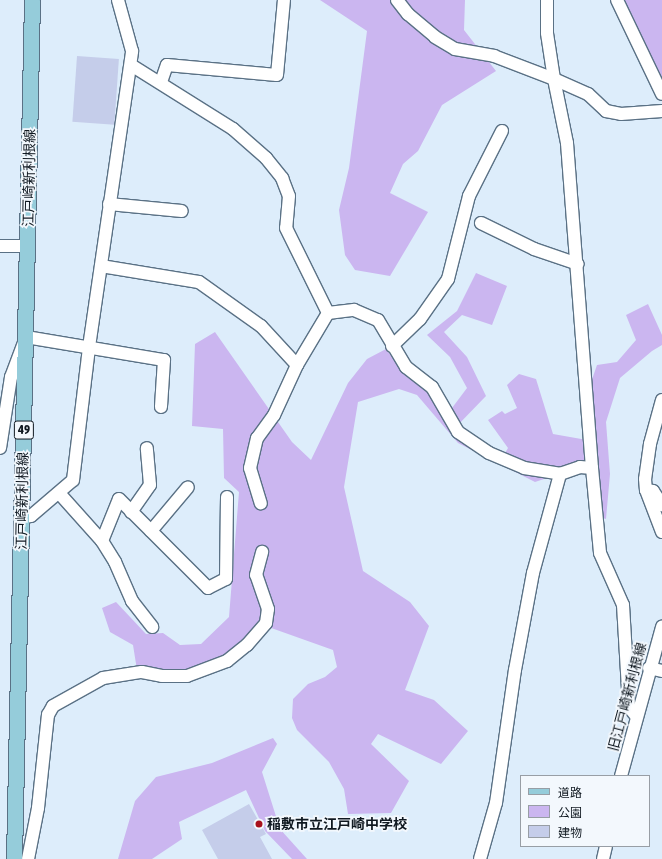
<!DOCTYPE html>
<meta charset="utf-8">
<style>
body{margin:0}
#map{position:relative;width:662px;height:859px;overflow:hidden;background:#ddedfb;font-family:"Asap Condensed","Noto Sans JP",sans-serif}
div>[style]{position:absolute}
.green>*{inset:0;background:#cbb6f0}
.building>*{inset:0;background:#c5cdea;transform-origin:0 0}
.roads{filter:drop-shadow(1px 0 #5a7185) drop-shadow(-1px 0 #5a7185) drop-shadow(0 1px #5a7185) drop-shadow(0 -1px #5a7185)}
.minor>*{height:12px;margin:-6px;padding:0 6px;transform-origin:6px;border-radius:6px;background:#fff}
.major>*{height:15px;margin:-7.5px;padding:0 7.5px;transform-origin:7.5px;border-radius:7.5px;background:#95ccda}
.dots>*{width:11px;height:11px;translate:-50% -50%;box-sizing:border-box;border:2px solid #f3f8fd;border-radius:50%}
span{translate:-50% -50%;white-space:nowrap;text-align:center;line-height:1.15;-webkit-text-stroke:3.5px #f3f8fd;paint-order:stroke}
.shield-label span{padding:1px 3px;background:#f3f8fd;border:1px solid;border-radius:3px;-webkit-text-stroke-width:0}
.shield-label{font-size:13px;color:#0f1820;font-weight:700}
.street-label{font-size:14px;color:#0f1820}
.poi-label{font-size:14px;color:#0f1820;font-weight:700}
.left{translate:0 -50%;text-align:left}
.legend{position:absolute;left:520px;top:775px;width:130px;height:72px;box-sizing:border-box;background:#f3f8fd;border:1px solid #989ea5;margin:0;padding:5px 7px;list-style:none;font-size:12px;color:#0f1820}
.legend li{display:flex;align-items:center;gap:8px;height:20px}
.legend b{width:20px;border:1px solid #989ea5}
</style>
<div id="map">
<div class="green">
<i style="clip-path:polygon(320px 0,465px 0,464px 30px,496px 71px,442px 105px,418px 151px,403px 164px,390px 193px,428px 212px,390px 276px,355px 270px,345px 255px,339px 210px,349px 168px,367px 31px)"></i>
<i style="clip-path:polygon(624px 0,662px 0,662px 84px)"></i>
<i style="clip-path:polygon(476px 273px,507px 286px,492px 325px,462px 315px,444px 332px,467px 357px,486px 396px,454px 429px,501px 460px,508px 448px,488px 420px,502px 411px,505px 414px,517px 408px,507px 385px,519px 374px,536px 379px,553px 434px,587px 440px,586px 397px,597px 365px,617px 362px,636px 340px,626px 315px,648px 304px,662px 335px,662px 345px,652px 351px,620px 378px,606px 422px,610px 474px,606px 519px,593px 515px,592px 468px,580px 467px,535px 482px,458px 443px,417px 395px,399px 389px,358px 402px,344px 487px,363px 571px,410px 602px,429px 626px,405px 690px,434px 700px,468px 731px,441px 764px,378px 734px,371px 744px,409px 781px,391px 813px,348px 814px,344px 789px,329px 762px,297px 730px,292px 718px,293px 699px,308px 684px,325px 677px,337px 667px,333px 650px,260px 624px,259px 634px,203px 675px,137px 670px,133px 645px,110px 632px,102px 608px,116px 602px,146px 634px,163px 633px,180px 645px,201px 644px,229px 617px,239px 492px,224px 478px,223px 429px,192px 426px,195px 344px,215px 332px,292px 442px,311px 460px,348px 383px,367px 359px,386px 349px,400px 368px,434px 389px,446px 416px,467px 388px,450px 357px,427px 335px,457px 311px)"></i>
<i style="clip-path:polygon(273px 738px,277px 744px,262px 772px,280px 829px,307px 859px,292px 859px,265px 831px,246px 790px,179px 822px,182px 839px,152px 859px,118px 859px,135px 801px,156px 777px,212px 763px)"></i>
</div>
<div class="building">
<i style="left:77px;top:56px;width:42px;height:66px;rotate:4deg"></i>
<i style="clip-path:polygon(249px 804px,266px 834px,260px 837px,272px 859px,218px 859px,202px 830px)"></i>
</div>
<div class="roads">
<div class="minor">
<i style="left:397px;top:0;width:18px;rotate:52deg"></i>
<i style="left:408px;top:14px;width:35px;rotate:40deg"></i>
<i style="left:435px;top:37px;width:23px;rotate:31deg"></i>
<i style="left:455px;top:49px;width:40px;rotate:10deg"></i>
<i style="left:494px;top:56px;width:64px;rotate:21deg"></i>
<i style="left:554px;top:79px;width:37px;rotate:24deg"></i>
<i style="left:588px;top:94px;width:25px;rotate:43deg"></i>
<i style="left:606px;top:111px;width:15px;rotate:11deg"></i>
<i style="left:621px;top:114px;width:41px;rotate:-4.2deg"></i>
<i style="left:617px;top:0;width:104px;rotate:64.4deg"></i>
<i style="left:131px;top:65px;width:120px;rotate:32.1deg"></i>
<i style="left:233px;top:129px;width:44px;rotate:41.3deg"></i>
<i style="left:266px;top:158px;width:26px;rotate:51deg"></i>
<i style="left:282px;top:178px;width:19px;rotate:69deg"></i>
<i style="left:289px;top:196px;width:32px;rotate:95deg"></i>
<i style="left:286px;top:228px;width:95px;rotate:63.7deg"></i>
<i style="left:328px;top:313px;width:61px;rotate:120.8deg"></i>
<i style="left:297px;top:365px;width:55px;rotate:114.7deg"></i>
<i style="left:274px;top:415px;width:29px;rotate:126deg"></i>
<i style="left:257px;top:438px;width:31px;rotate:103deg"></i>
<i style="left:250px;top:468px;width:37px;rotate:73deg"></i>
<i style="left:161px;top:82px;width:18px;rotate:-71deg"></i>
<i style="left:167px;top:65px;width:110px;rotate:5.2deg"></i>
<i style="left:277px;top:75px;width:75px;rotate:-84.7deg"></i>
<i style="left:109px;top:204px;width:73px;rotate:5.5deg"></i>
<i style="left:481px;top:223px;width:59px;rotate:26.1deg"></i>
<i style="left:534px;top:249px;width:46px;rotate:18.8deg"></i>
<i style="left:0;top:246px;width:27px"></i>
<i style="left:101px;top:266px;width:99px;rotate:9.3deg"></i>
<i style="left:199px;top:282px;width:76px;rotate:35.4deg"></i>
<i style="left:261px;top:326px;width:53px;rotate:47.3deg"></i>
<i style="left:328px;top:313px;width:26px;rotate:-7deg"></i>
<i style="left:354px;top:310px;width:26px;rotate:23deg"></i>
<i style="left:378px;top:320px;width:55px;rotate:59.2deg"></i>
<i style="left:406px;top:367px;width:33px;rotate:38deg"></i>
<i style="left:432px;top:387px;width:52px;rotate:60deg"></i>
<i style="left:458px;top:432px;width:37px;rotate:34deg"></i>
<i style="left:489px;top:453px;width:38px;rotate:23deg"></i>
<i style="left:524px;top:468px;width:36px;rotate:9deg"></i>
<i style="left:392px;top:346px;width:39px;rotate:-44deg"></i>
<i style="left:420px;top:319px;width:49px;rotate:-55deg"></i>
<i style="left:448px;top:279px;width:86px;rotate:-75.8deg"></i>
<i style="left:469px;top:196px;width:73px;rotate:-63.1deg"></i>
<i style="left:662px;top:400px;width:46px;rotate:105.3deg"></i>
<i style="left:650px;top:444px;width:35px;rotate:98deg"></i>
<i style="left:645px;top:479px;width:11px;rotate:85deg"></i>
<i style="left:646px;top:490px;width:45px;rotate:69.1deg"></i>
<i style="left:0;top:448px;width:72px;rotate:-81.2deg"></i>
<i style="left:11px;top:377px;width:43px;rotate:-69.4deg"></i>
<i style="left:26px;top:337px;width:140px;rotate:9.5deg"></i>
<i style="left:164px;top:360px;width:47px;rotate:93.7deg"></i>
<i style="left:592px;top:468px;width:85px;rotate:84.6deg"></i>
<i style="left:600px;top:553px;width:57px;rotate:66.1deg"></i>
<i style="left:623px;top:605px;width:102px;rotate:86.6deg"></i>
<i style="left:629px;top:707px;width:11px;rotate:52deg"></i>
<i style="left:646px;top:490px;width:7px;rotate:8deg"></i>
<i style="left:653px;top:491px;width:17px;rotate:57deg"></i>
<i style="left:59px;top:493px;width:64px;rotate:48.1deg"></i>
<i style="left:102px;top:541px;width:25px;rotate:58deg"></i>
<i style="left:115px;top:562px;width:43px;rotate:66.4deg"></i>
<i style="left:132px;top:601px;width:33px;rotate:52deg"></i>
<i style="left:131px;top:512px;width:33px;rotate:-55deg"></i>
<i style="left:150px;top:485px;width:37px;rotate:-95deg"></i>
<i style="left:22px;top:518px;width:9px;rotate:-13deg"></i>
<i style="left:31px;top:516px;width:55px;rotate:-40.6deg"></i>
<i style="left:73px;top:480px;width:134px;rotate:-83.1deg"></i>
<i style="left:89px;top:347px;width:299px;rotate:-81.7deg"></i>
<i style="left:132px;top:51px;width:53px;rotate:-105.4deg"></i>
<i style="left:151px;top:531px;width:57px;rotate:-49.9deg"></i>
<i style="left:102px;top:541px;width:45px;rotate:-68deg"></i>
<i style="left:119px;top:499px;width:126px;rotate:45deg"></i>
<i style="left:208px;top:588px;width:20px;rotate:-27deg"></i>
<i style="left:226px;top:579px;width:82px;rotate:-89.3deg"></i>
<i style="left:649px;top:668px;width:13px;rotate:13deg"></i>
<i style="left:621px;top:776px;width:155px;rotate:-74.6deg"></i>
<i style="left:28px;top:859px;width:52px;rotate:-78.9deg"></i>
<i style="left:38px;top:808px;width:94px;rotate:-83.9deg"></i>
<i style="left:48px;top:715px;width:10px;rotate:-61deg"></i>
<i style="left:53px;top:706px;width:57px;rotate:-29.2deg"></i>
<i style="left:103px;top:678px;width:39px;rotate:-9deg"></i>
<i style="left:142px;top:672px;width:20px;rotate:11deg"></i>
<i style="left:162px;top:676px;width:25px"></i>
<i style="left:187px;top:676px;width:43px;rotate:-20.6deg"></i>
<i style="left:227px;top:661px;width:26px;rotate:-39deg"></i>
<i style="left:247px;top:645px;width:29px;rotate:-49deg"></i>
<i style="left:266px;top:623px;width:14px;rotate:-82deg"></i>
<i style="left:268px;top:609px;width:36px;rotate:-109deg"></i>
<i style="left:256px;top:575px;width:24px;rotate:-75deg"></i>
<i style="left:480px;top:859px;width:58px;rotate:-74.1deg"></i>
<i style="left:496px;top:803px;width:134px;rotate:-81.9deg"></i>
<i style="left:515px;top:670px;width:99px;rotate:-79.5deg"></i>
<i style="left:533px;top:573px;width:103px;rotate:-74.7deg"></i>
<i style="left:560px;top:474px;width:21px;rotate:-19deg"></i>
<i style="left:580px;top:467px;width:12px;rotate:5deg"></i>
<i style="left:592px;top:468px;width:326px;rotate:-94.4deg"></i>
<i style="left:567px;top:143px;width:65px;rotate:-101.5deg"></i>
<i style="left:554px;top:79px;width:47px;rotate:-98.7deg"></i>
<i style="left:547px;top:33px;width:33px;rotate:-90deg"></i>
<i style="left:603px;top:859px;width:13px;rotate:-77deg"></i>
</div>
<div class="major">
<i style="left:14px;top:859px;width:859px;rotate:-88.8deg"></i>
</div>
</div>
<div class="dots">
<i style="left:259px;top:824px;background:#a8111d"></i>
</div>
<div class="shield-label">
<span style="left:24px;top:430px">49</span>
</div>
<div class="street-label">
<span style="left:29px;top:178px;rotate:-89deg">江戸崎新利根線</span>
<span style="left:22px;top:501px;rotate:-89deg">江戸崎新利根線</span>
<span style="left:627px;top:697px;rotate:-75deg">旧江戸崎新利根線</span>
</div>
<div class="poi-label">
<span class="left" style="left:267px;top:824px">稲敷市立江戸崎中学校</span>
</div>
<ul class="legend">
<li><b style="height:5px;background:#95ccda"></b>道路</li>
<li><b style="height:11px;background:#cbb6f0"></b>公園</li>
<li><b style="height:11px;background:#c5cdea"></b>建物</li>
</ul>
</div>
